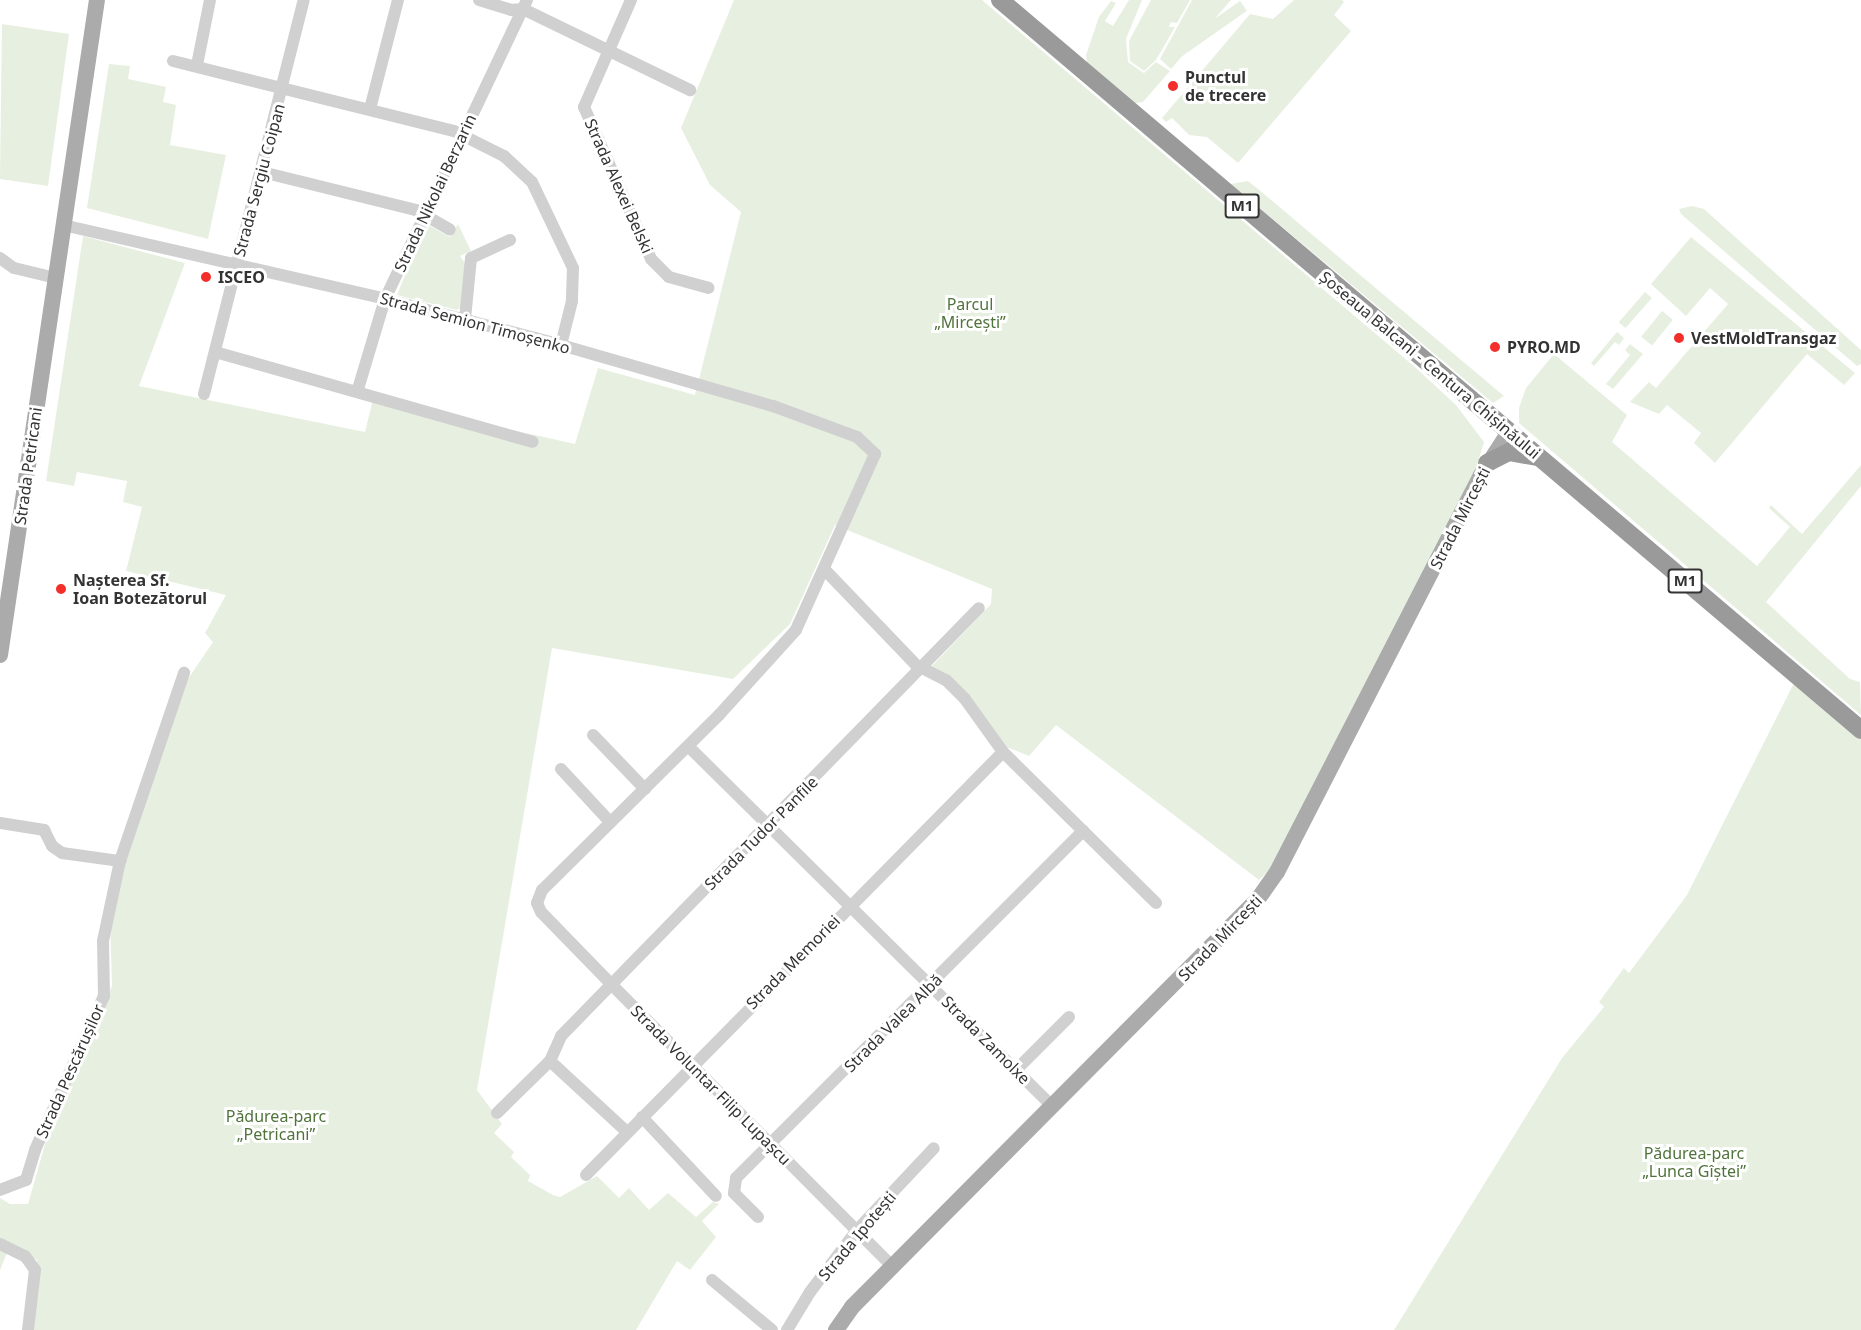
<!DOCTYPE html>
<meta charset="utf-8">
<style>
body{margin:0}
#map{position:relative;width:1861px;height:1330px;overflow:hidden;background:#fff;font-family:"Noto Sans",sans-serif}
div>[style]{position:absolute}
.green>*{inset:0;background:#e7f0e0;transform-origin:0 0}
.minor>*{height:12px;margin:-6px;padding:0 6px;transform-origin:6px;border-radius:6px;background:#d0d0d0}
.major>*{height:16px;margin:-8px;padding:0 8px;transform-origin:8px;border-radius:8px;background:#ababab}
.highway>*{height:18px;margin:-9px;padding:0 9px;transform-origin:9px;border-radius:9px;background:#9a9a9a}
.dots>*{width:16px;height:16px;translate:-50% -50%;box-sizing:border-box;border:3px solid #fff;border-radius:50%}
span{translate:-50% -50%;white-space:nowrap;text-align:center;line-height:1.15;-webkit-text-stroke:6px #fff;paint-order:stroke}
.shield-label span{padding:2px 4px;background:#fff;border:2px solid;border-radius:4px;-webkit-text-stroke-width:0}
.shield-label{font-size:15px;color:#333;font-weight:700}
.poi-label{font-size:16px;color:#333;font-weight:700}
.left{translate:0 -50%;text-align:left}
.street-label{font-size:16px;color:#333}
.park-label{font-size:16px;color:#50733b}
</style>
<div id="map">
<div class="green">
<i style="clip-path:polygon(734px 0,982px 0,1415px 367px,1456px 405px,1484px 442px,1471px 485px,1280px 860px,1259px 880px,1056px 725px,1029px 756px,1004px 746px,931px 667px,991px 604px,992px 589px,835px 525px,790px 624px,733px 679px,552px 648px,477px 1090px,502px 1124px,494px 1133px,514px 1152px,511px 1157px,530px 1175px,528px 1181px,553px 1195px,560px 1197px,597px 1176px,619px 1198px,629px 1188px,649px 1210px,668px 1193px,696px 1217px,713px 1202px,719px 1204px,702px 1221px,716px 1237px,690px 1270px,677px 1261px,636px 1330px,32px 1330px,37px 1260px,10px 1246px,0 1270px,0 1198px,10px 1204px,28px 1204px,46px 1141px,112px 986px,110px 922px,122px 863px,188px 679px,213px 642px,205px 633px,226px 595px,126px 571px,142px 507px,123px 502px,127px 481px,77px 472px,74px 486px,46px 481px,83px 236px,185px 263px,139px 386px,365px 432px,373px 399px,575px 444px,598px 368px,695px 395px,741px 212px,710px 185px,681px 128px)"></i>
<i style="clip-path:polygon(1129px 0,1142px 0,1126px 39px,1128px 62px,1144px 73px,1156px 62px,1170px 71px,1143px 102px,1135px 103px,1087px 63px,1086px 55px,1099px 17px,1111px 1px,1116px 3px,1105px 21px,1113px 26px)"></i>
<i style="clip-path:polygon(1151px 0,1190px 0,1177px 23px,1171px 22px,1169px 27px,1175px 27px,1156px 60px,1144px 71px,1130px 61px,1129px 41px)"></i>
<i style="clip-path:polygon(1192px 0,1231px 0,1171px 69px,1160px 59px)"></i>
<i style="clip-path:polygon(1294px 0,1342px 0,1344px 2px,1334px 15px,1351px 31px,1238px 163px,1207px 137px,1189px 135px,1172px 118px,1166px 122px,1162px 118px,1250px 14px,1273px 19px)"></i>
<i style="left:1240px;top:1px;width:12px;height:89px;rotate:55deg"></i>
<i style="clip-path:polygon(2px 24px,69px 34px,48px 186px,0 179px)"></i>
<i style="clip-path:polygon(109px 64px,130px 66px,128px 79px,166px 87px,163px 102px,176px 105px,170px 145px,226px 155px,208px 239px,87px 208px)"></i>
<i style="clip-path:polygon(1248px 181px,1258px 189px,1504px 396px,1493px 403px,1231px 184px)"></i>
<i style="clip-path:polygon(1692px 206px,1704px 209px,1861px 350px,1861px 364px,1857px 366px,1681px 214px,1679px 209px)"></i>
<i style="clip-path:polygon(458px 224px,471px 251px,460px 256px,465px 263px,464px 305px,457px 310px,397px 295px,424px 228px,428px 225px,450px 237px)"></i>
<i style="clip-path:polygon(1691px 237px,1855px 373px,1844px 385px,1807px 354px,1715px 463px,1694px 443px,1701px 433px,1667px 405px,1659px 414px,1630px 402px,1649px 382px,1656px 388px,1728px 304px,1710px 288px,1686px 316px,1651px 284px)"></i>
<i style="left:1645px;top:292px;width:9px;height:40px;rotate:41deg"></i>
<i style="left:1662px;top:311px;width:14px;height:33px;rotate:39deg"></i>
<i style="clip-path:polygon(1617px 332px,1624px 338px,1619px 345px,1615px 342px,1594px 366px,1591px 363px)"></i>
<i style="clip-path:polygon(1630px 344px,1643px 354px,1613px 389px,1606px 384px,1630px 355px,1625px 350px)"></i>
<i style="clip-path:polygon(1554px 354px,1627px 415px,1612px 442px,1757px 566px,1790px 527px,1769px 508px,1771px 505px,1802px 534px,1861px 465px,1861px 486px,1766px 602px,1850px 679px,1860px 682px,1861px 715px,1519px 423px,1519px 408px,1526px 388px)"></i>
<i style="clip-path:polygon(1794px 683px,1861px 740px,1861px 1330px,1394px 1330px,1562px 1058px,1604px 1007px,1599px 1002px,1624px 968px,1629px 973px,1687px 895px)"></i>
</div>
<div class="minor">
<i style="left:479px;top:0;width:34px;rotate:17deg"></i>
<i style="left:511px;top:10px;width:12px;rotate:-5deg"></i>
<i style="left:523px;top:9px;width:186px;rotate:25.9deg"></i>
<i style="left:631px;top:0;width:117px;rotate:113.7deg"></i>
<i style="left:584px;top:107px;width:166px;rotate:66.2deg"></i>
<i style="left:651px;top:259px;width:25px;rotate:45deg"></i>
<i style="left:669px;top:277px;width:41px;rotate:15.4deg"></i>
<i style="left:173px;top:61px;width:290px;rotate:14deg"></i>
<i style="left:454px;top:131px;width:56px;rotate:26.6deg"></i>
<i style="left:504px;top:156px;width:38px;rotate:43deg"></i>
<i style="left:532px;top:182px;width:95px;rotate:64.5deg"></i>
<i style="left:573px;top:268px;width:33px;rotate:92deg"></i>
<i style="left:572px;top:301px;width:45px;rotate:104deg"></i>
<i style="left:197px;top:65px;width:66px;rotate:-78.7deg"></i>
<i style="left:370px;top:109px;width:113px;rotate:-75.6deg"></i>
<i style="left:262px;top:172px;width:159px;rotate:13.9deg"></i>
<i style="left:416px;top:210px;width:39px;rotate:30deg"></i>
<i style="left:63px;top:225px;width:330px;rotate:12.9deg"></i>
<i style="left:385px;top:299px;width:182px;rotate:14.6deg"></i>
<i style="left:561px;top:345px;width:221px;rotate:16.1deg"></i>
<i style="left:773px;top:406px;width:90px;rotate:20.3deg"></i>
<i style="left:857px;top:437px;width:25px;rotate:43deg"></i>
<i style="left:875px;top:454px;width:193px;rotate:114.2deg"></i>
<i style="left:796px;top:630px;width:115px;rotate:132.2deg"></i>
<i style="left:719px;top:715px;width:249px;rotate:135.3deg"></i>
<i style="left:542px;top:890px;width:14px;rotate:111deg"></i>
<i style="left:537px;top:903px;width:10px;rotate:66deg"></i>
<i style="left:541px;top:912px;width:100px;rotate:45.8deg"></i>
<i style="left:611px;top:984px;width:398px;rotate:45.1deg"></i>
<i style="left:0;top:258px;width:17px;rotate:36deg"></i>
<i style="left:14px;top:268px;width:43px;rotate:13.4deg"></i>
<i style="left:465px;top:319px;width:61px;rotate:-84.4deg"></i>
<i style="left:471px;top:258px;width:43px;rotate:-24.8deg"></i>
<i style="left:215px;top:352px;width:330px;rotate:15.8deg"></i>
<i style="left:358px;top:389px;width:94px;rotate:-73.3deg"></i>
<i style="left:385px;top:299px;width:331px;rotate:-64.6deg"></i>
<i style="left:204px;top:394px;width:406px;rotate:-75.8deg"></i>
<i style="left:825px;top:570px;width:132px;rotate:46.2deg"></i>
<i style="left:916px;top:665px;width:34px;rotate:27deg"></i>
<i style="left:946px;top:680px;width:27px;rotate:45deg"></i>
<i style="left:965px;top:699px;width:65px;rotate:54.4deg"></i>
<i style="left:1003px;top:752px;width:215px;rotate:44.6deg"></i>
<i style="left:593px;top:735px;width:75px;rotate:46.1deg"></i>
<i style="left:688px;top:746px;width:513px;rotate:44.68deg"></i>
<i style="left:561px;top:769px;width:72px;rotate:47.2deg"></i>
<i style="left:0;top:823px;width:45px;rotate:9deg"></i>
<i style="left:44px;top:830px;width:18px;rotate:63deg"></i>
<i style="left:52px;top:846px;width:12px;rotate:35deg"></i>
<i style="left:62px;top:853px;width:59px;rotate:7.9deg"></i>
<i style="left:550px;top:1061px;width:105px;rotate:42.7deg"></i>
<i style="left:1016px;top:1070px;width:75px;rotate:-45deg"></i>
<i style="left:497px;top:1113px;width:74px;rotate:-44.5deg"></i>
<i style="left:550px;top:1061px;width:27px;rotate:-66deg"></i>
<i style="left:561px;top:1036px;width:598px;rotate:-45.68deg"></i>
<i style="left:642px;top:1117px;width:108px;rotate:46.9deg"></i>
<i style="left:586px;top:1175px;width:594px;rotate:-45.41deg"></i>
<i style="left:0;top:1190px;width:28px;rotate:-21deg"></i>
<i style="left:26px;top:1180px;width:31px;rotate:-73deg"></i>
<i style="left:35px;top:1150px;width:169px;rotate:-65.9deg"></i>
<i style="left:104px;top:996px;width:55px;rotate:-91deg"></i>
<i style="left:103px;top:941px;width:82px;rotate:-78deg"></i>
<i style="left:120px;top:861px;width:199px;rotate:-71.2deg"></i>
<i style="left:758px;top:1217px;width:34px;rotate:-135deg"></i>
<i style="left:734px;top:1193px;width:15px;rotate:-82deg"></i>
<i style="left:736px;top:1178px;width:491px;rotate:-45deg"></i>
<i style="left:0;top:1244px;width:28px;rotate:26deg"></i>
<i style="left:25px;top:1256px;width:17px;rotate:54deg"></i>
<i style="left:35px;top:1270px;width:60px;rotate:96.7deg"></i>
<i style="left:712px;top:1280px;width:78px;rotate:39.8deg"></i>
<i style="left:787px;top:1330px;width:44px;rotate:-58.8deg"></i>
<i style="left:810px;top:1292px;width:78px;rotate:-52.8deg"></i>
<i style="left:857px;top:1230px;width:112px;rotate:-46.8deg"></i>
</div>
<div class="major">
<i style="left:0;top:655px;width:662px;rotate:-81.58deg"></i>
<i style="left:836px;top:1330px;width:28px;rotate:-55deg"></i>
<i style="left:852px;top:1307px;width:576px;rotate:-45.14deg"></i>
<i style="left:1258px;top:899px;width:33px;rotate:-55deg"></i>
<i style="left:1277px;top:872px;width:446px;rotate:-62.8deg"></i>
<i style="left:1481px;top:475px;width:51px;rotate:-56.9deg"></i>
</div>
<div class="highway">
<i style="left:1000px;top:0;width:1129px;rotate:40.29deg"></i>
<i style="left:1487px;top:463px;width:25px;rotate:-27deg"></i>
<i style="left:1509px;top:452px;width:27px;rotate:10deg"></i>
</div>
<div class="dots">
<i style="left:1173px;top:86px;background:#f32e2b"></i>
<i style="left:206px;top:277px;background:#f32e2b"></i>
<i style="left:1679px;top:338px;background:#f32e2b"></i>
<i style="left:1495px;top:347px;background:#f32e2b"></i>
<i style="left:61px;top:589px;background:#f32e2b"></i>
</div>
<div class="shield-label">
<span style="left:1242px;top:206px">M1</span>
<span style="left:1685px;top:581px">M1</span>
</div>
<div class="poi-label">
<span class="left" style="left:1185px;top:86px">Punctul<br>de trecere</span>
<span class="left" style="left:218px;top:277px">ISCEO</span>
<span class="left" style="left:1691px;top:338px">VestMoldTransgaz</span>
<span class="left" style="left:1507px;top:347px">PYRO.MD</span>
<span class="left" style="left:73px;top:589px">Nașterea Sf.<br>Ioan Botezătorul</span>
</div>
<div class="street-label">
<span style="left:259px;top:180px;rotate:-75deg">Strada Sergiu Coipan</span>
<span style="left:619px;top:186px;rotate:66deg">Strada Alexei Belski</span>
<span style="left:435px;top:193px;rotate:-65deg">Strada Nikolai Berzarin</span>
<span style="left:475px;top:323px;rotate:15deg">Strada Semion Timoșenko</span>
<span style="left:1430px;top:365px;rotate:40deg">Șoseaua Balcani - Centura Chișinăului</span>
<span style="left:28px;top:466px;rotate:-82deg">Strada Petricani</span>
<span style="left:1460px;top:518px;rotate:-63deg">Strada Mircești</span>
<span style="left:761px;top:833px;rotate:-45deg">Strada Tudor Panfile</span>
<span style="left:1220px;top:938px;rotate:-46deg">Strada Mircești</span>
<span style="left:793px;top:962px;rotate:-45deg">Strada Memoriei</span>
<span style="left:893px;top:1023px;rotate:-45deg">Strada Valea Albă</span>
<span style="left:986px;top:1040px;rotate:45deg">Strada Zamolxe</span>
<span style="left:70px;top:1071px;rotate:-66deg">Strada Pescărușilor</span>
<span style="left:711px;top:1085px;rotate:45deg">Strada Voluntar Filip Lupașcu</span>
<span style="left:857px;top:1236px;rotate:-50deg">Strada Ipotești</span>
</div>
<div class="park-label">
<span style="left:970px;top:313px">Parcul<br>„Mircești”</span>
<span style="left:276px;top:1125px">Pădurea-parc<br>„Petricani”</span>
<span style="left:1694px;top:1162px">Pădurea-parc<br>„Lunca Gîștei”</span>
</div>
</div>
